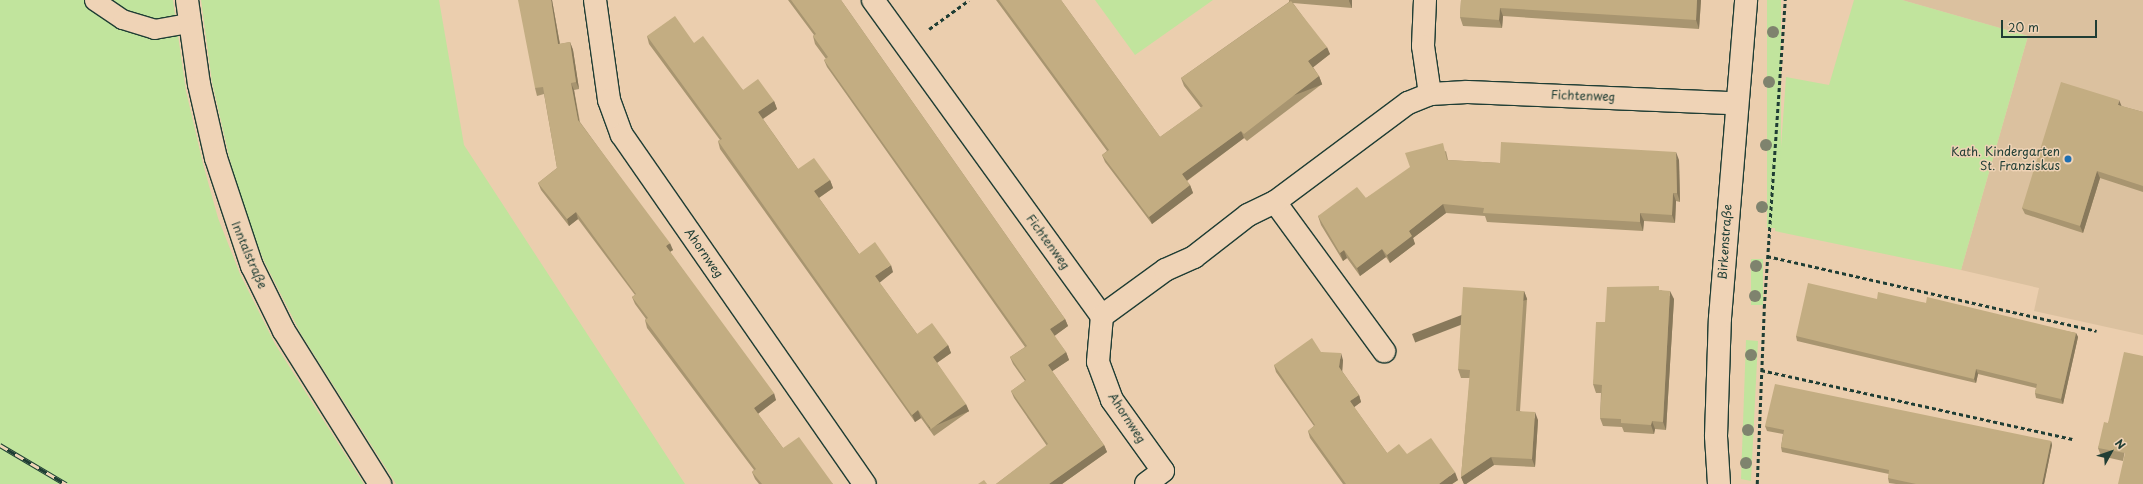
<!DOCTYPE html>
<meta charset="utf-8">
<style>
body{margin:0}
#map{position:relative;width:2143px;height:484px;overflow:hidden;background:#ebceae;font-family:"Playpen Sans",sans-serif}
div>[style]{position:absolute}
.built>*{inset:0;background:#dbc19f}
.green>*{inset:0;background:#c1e49d;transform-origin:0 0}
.path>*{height:2.5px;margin-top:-1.25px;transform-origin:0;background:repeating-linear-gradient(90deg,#1f3d34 0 4px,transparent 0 7px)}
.roads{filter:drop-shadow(1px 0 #1f3d34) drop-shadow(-1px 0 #1f3d34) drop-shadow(0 1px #1f3d34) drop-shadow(0 -1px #1f3d34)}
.lane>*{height:19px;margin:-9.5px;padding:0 9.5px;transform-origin:9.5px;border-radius:9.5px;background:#efd3b6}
.street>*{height:22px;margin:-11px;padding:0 11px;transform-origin:11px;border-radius:11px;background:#efd3b6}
.secondary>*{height:22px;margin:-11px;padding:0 11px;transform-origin:11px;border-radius:11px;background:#efd3b6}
.rail>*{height:4.5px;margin-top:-2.25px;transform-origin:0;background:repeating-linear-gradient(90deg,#efd3b6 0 9px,#1f3d34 0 18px);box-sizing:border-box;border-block:1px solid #1f3d34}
.trees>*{width:12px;height:12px;margin:-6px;border-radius:50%;background:#7f836e}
.wall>*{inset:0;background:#a89570}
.shaded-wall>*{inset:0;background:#88795b;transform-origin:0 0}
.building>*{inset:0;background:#c3ad82}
.dots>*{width:11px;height:11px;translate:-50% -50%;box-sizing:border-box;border:2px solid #efd3b6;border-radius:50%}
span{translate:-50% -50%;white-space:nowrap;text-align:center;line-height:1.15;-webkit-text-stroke:3px #efd3b6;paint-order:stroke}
.street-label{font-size:12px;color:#1f3d34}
.poi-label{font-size:12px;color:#1f3d34}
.right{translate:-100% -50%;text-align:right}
.north{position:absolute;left:2091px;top:432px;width:40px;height:40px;-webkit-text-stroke:3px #efd3b6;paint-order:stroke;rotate:50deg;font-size:11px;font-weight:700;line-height:16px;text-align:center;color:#1f3d34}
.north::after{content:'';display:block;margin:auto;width:14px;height:18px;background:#1f3d34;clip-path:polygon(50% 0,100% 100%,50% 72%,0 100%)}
.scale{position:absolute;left:2001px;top:20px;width:96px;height:18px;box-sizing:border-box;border:2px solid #1f3d34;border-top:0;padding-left:5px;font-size:12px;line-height:14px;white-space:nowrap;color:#1f3d34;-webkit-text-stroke:3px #efd3b6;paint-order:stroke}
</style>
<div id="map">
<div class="built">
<i style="clip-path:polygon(1902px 0,2143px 0,2143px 335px,2034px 311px,2039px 288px,1961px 270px,2028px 36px)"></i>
</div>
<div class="green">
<i style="clip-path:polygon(0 0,173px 0,186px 91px,203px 164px,218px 218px,240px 274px,275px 344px,364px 484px,0 484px)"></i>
<i style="clip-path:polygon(201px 0,439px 0,464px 145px,685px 484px,396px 484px,301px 334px,264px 261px,244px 211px,229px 156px,212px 82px)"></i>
<i style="clip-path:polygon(1095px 0,1213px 0,1135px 55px)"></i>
<i style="left:1767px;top:0;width:14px;height:228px"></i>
<i style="clip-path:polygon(1854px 0,1902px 0,2028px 36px,1961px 270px,1775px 231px,1786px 77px,1829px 85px)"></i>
<i style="left:1751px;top:259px;width:12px;height:46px"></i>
<i style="clip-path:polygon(1746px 340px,1758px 341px,1751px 481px,1741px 479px)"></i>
</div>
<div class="path">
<i style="left:929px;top:29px;width:49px;rotate:-35.9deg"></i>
<i style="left:1767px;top:256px;width:338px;rotate:12.8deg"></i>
<i style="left:1761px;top:370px;width:319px;rotate:12.5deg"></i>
<i style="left:1757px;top:484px;width:176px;rotate:-87.7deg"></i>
<i style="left:1764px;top:308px;width:309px;rotate:-86.1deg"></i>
</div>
<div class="roads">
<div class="lane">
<i style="left:94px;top:0;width:34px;rotate:34deg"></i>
<i style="left:122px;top:19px;width:34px;rotate:17deg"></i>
<i style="left:154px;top:29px;width:35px;rotate:-10deg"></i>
</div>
<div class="street">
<i style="left:595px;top:0;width:101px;rotate:82deg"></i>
<i style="left:609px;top:100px;width:37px;rotate:70deg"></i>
<i style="left:622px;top:135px;width:425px;rotate:55.2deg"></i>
<i style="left:873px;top:0;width:390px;rotate:54.1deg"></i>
<i style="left:1425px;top:0;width:46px;rotate:92.5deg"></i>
<i style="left:1423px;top:46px;width:49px;rotate:81.7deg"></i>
<i style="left:1275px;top:202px;width:185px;rotate:53.8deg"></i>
<i style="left:1102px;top:316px;width:78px;rotate:-36.1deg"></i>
<i style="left:1165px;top:270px;width:32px;rotate:-24deg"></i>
<i style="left:1194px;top:257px;width:68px;rotate:-37.9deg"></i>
<i style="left:1248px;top:215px;width:30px;rotate:-26deg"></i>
<i style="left:1275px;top:202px;width:166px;rotate:-36.7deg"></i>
<i style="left:1408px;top:103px;width:24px;rotate:-22deg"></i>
<i style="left:1430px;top:94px;width:37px;rotate:-3deg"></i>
<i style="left:1467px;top:92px;width:268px;rotate:2.4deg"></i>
<i style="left:1102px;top:316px;width:46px;rotate:95deg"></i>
<i style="left:1098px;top:362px;width:40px;rotate:69.8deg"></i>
<i style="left:1112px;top:400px;width:87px;rotate:54.3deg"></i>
<i style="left:1163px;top:471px;width:21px;rotate:143deg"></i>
<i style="left:1719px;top:484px;width:48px;rotate:-93.6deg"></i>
<i style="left:1716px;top:436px;width:118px;rotate:-88.1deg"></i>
<i style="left:1720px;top:318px;width:319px;rotate:-85.3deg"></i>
</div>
<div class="secondary">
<i style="left:187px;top:0;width:85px;rotate:81.9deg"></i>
<i style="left:199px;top:84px;width:76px;rotate:77.1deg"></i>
<i style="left:216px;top:158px;width:114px;rotate:71.6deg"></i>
<i style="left:252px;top:266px;width:72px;rotate:63.8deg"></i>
<i style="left:284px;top:331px;width:181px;rotate:57.9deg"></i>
</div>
</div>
<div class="rail">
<i style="left:0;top:445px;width:77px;rotate:30.6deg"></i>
</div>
<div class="trees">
<i style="left:1773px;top:32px"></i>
<i style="left:1769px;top:82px"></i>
<i style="left:1766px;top:145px"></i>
<i style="left:1762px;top:207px"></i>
<i style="left:1756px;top:266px"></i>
<i style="left:1755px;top:296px"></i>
<i style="left:1751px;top:355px"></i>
<i style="left:1748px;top:430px"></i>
<i style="left:1746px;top:463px"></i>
</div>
<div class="wall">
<i style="clip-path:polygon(552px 0,560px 44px,570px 42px,573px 50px,579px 89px,574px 90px,580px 122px,673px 250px,670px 252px,776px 400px,758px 414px,783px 448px,833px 484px,759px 484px,755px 479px,752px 472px,754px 470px,647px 328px,645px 320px,646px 319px,635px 304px,632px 297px,635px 295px,578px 219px,569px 226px,541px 190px,538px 183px,557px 168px,544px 94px,537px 96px,535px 88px)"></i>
<i style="clip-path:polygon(788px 0,841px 0,1065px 319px,1068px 326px,1054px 336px,1066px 352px,1069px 360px,1052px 371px,1104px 445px,1107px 452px,1062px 484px,996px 484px,1047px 446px,1014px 398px,1011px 391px,1025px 381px,1013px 364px,1010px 357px,1025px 347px,827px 67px,824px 60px,826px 59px,815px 44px,813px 36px,814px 35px)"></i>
<i style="clip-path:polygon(996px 0,1061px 0,1160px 137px,1201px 108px,1184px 86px,1181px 78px,1289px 2px,1289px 0,1352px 0,1352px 8px,1293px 3px,1330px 54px,1313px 67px,1319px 76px,1322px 84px,1247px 141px,1244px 138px,1187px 181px,1190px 185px,1193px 193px,1152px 224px,1105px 162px,1102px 155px,1107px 151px)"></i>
<i style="clip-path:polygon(1461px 0,1701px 0,1699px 29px,1503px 16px,1502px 28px,1463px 26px,1460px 17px)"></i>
<i style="clip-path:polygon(647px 36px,694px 43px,743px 90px,774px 101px,777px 109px,763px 119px,798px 169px,830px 180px,833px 188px,819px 198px,859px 254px,893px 272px,879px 282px,917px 334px,948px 345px,951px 353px,937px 363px,969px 411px,934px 436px,921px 418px,915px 422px,720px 149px,718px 141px,720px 140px,649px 44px)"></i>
<i style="clip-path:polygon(2121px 106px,2143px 112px,2143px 192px,2100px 178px,2083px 233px,2025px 214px,2022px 208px)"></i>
<i style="clip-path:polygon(1446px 151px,1448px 160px,1500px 163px,1679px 160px,1680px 202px,1676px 201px,1675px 223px,1644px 221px,1643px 231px,1487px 222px,1485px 216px,1446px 213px,1413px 238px,1415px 244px,1390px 263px,1386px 257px,1360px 276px,1347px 258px,1343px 261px,1321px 225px,1318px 216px,1366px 198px)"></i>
<i style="clip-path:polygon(1661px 290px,1674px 299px,1666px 430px,1655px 429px,1654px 434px,1624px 432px,1622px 427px,1603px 426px,1600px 418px,1601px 393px,1596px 393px,1593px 384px,1605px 322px)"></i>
<i style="clip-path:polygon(1524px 291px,1527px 299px,1520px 411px,1538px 420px,1535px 467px,1494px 465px,1466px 484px,1464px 484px,1461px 477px,1470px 378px,1461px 378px,1458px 369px)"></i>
<i style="clip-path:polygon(1877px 299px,1926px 303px,2076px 333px,2078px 337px,2063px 404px,2036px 398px,2035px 393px,2036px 388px,1978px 374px,1976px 383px,1797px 341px,1796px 336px)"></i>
<i style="clip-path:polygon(1321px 352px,1343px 360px,1342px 371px,1359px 395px,1361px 402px,1354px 407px,1387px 453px,1407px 454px,1458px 480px,1452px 484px,1343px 484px,1310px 438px,1308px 431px,1314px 426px,1276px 372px,1274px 365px)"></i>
<i style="clip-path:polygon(2143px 356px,2123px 461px,2101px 456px,2098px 448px,2108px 423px)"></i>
<i style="clip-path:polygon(1765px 426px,2051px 441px,2052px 445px,2044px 484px,1896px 484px,1889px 483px,1888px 478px,1889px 474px,1782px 452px,1781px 447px,1783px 434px,1767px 431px)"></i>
</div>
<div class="shaded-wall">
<i style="clip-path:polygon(551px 0,552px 0,561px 51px,558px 44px)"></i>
<i style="clip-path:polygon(1349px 0,1352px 0,1352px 8px,1349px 1px)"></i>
<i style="clip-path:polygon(1697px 0,1701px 0,1699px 29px,1696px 20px)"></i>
<i style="clip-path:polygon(1500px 8px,1503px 16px,1502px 28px,1499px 20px)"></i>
<i style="clip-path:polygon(570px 42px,573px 50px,579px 89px,576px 82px)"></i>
<i style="clip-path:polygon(1327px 47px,1330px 54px,1311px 69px,1308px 61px)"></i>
<i style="left:1319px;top:76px;width:9px;height:95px;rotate:69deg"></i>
<i style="clip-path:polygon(571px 83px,574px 90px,580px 127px,578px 120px)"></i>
<i style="clip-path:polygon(2119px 100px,2122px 107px,2118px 105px)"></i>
<i style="clip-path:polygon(774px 101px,777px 109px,761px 120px,758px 112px)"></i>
<i style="clip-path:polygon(1241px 131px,1244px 138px,1185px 182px,1182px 174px)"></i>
<i style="clip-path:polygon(1676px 152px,1679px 160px,1680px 202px,1677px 193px)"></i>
<i style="clip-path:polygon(2097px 171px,2100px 178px,2083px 233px,2080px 226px)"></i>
<i style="clip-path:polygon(830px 180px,833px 188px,817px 199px,814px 191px)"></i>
<i style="clip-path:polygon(1190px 185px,1193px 193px,1152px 224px,1149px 217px)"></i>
<i style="clip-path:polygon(1673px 193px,1676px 201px,1675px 223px,1672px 215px)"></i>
<i style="clip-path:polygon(1443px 204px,1446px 213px,1413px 238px,1415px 244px,1390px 263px,1387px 255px,1409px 231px)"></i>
<i style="clip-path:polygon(576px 212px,578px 219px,569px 226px,567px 219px)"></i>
<i style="clip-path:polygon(1640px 213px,1644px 221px,1643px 231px,1640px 222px)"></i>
<i style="clip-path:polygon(670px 243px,673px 250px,668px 253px,666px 246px)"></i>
<i style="clip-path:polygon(1382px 249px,1386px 257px,1360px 276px,1357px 268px)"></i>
<i style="clip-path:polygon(1344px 250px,1347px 258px,1343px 261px,1340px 253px)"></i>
<i style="clip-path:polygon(891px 265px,893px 272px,878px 284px,875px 276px)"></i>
<i style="left:1524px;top:291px;width:9px;height:120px;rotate:69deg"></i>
<i style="clip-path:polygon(1670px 291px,1674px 299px,1666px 430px,1663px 422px)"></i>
<i style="clip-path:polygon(1065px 319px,1068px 326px,1053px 337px,1050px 329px)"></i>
<i style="clip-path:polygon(2076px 333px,2078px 337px,2063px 404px,2061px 399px)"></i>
<i style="clip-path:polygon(948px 345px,951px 353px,935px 364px,933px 357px)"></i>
<i style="clip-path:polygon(1066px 352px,1069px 360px,1051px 372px,1048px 365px)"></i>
<i style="clip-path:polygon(1341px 353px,1343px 360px,1342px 374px,1339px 367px)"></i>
<i style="clip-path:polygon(1976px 369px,1978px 374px,1976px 383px,1974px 379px)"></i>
<i style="clip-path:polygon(774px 393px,776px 400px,756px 415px,754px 408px)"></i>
<i style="clip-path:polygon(1359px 395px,1361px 402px,1353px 408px,1350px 401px)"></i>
<i style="left:966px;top:404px;width:8px;height:43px;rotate:67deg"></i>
<i style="clip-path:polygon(918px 410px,921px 418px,915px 422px,912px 415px)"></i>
<i style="clip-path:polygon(1535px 412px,1538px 420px,1535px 467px,1532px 459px)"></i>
<i style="clip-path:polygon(1652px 421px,1655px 429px,1654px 434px,1651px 425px)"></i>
<i style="clip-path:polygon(2051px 441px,2052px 445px,2044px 484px,2042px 484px)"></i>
<i style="clip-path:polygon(1104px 445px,1107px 452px,1062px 484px,1049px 484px)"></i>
<i style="clip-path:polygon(1491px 457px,1494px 465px,1466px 484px,1464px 484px,1461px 477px)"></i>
<i style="clip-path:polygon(1455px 472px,1458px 480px,1452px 484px,1439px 484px)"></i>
</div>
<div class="building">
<i style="clip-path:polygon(518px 0,551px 0,558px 44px,570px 42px,576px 82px,571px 83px,578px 120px,670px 243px,666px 246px,774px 393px,754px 408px,783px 448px,799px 437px,833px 484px,762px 484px,752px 472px,756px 469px,645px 320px,648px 318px,632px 297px,636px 294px,576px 212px,567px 219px,538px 183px,557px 168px,543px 87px,535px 88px)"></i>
<i style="clip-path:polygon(791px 0,841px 0,1065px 319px,1050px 329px,1066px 352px,1048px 365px,1104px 445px,1049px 484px,996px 484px,1048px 444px,1011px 391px,1026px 380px,1010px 357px,1027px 346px,824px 60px,828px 57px,813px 36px,816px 34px)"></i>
<i style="clip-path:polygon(999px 0,1061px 0,1160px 137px,1203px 106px,1181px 78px,1291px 1px,1327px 47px,1308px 61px,1319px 76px,1244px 134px,1241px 131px,1182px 174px,1190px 185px,1149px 217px,1102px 155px,1109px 150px)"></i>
<i style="clip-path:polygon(1461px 0,1697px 0,1696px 20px,1500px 8px,1499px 20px,1460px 17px)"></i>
<i style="clip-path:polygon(675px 16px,694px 43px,703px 36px,743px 90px,758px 79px,774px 101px,758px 112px,798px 169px,814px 158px,830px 180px,814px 191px,859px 254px,875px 242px,891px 265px,875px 276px,917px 334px,932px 323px,948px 345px,933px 357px,966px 404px,931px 429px,918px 410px,912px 415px,718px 141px,722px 139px,647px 36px)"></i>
<i style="clip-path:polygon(2061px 82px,2119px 100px,2118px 105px,2143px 112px,2143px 186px,2097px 171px,2080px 226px,2022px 208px)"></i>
<i style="clip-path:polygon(1501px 142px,1676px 152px,1677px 193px,1673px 193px,1672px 215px,1640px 213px,1640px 222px,1483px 213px,1484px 208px,1443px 204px,1409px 231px,1412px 236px,1387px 255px,1382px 249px,1357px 268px,1344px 250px,1340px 253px,1318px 216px,1357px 187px,1366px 198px,1410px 167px,1405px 153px,1443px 143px,1447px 160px,1500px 163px)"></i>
<i style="clip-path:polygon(1808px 283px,1877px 299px,1878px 292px,1926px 303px,1927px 297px,2076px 333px,2061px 399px,2035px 393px,2037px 384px,1976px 369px,1974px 379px,1796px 336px)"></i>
<i style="clip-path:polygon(1659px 286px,1659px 290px,1670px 291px,1663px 422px,1652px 421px,1651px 425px,1621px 423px,1621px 419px,1600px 418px,1602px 385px,1593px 384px,1596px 322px,1605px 322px,1607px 287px)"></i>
<i style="clip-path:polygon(1463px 287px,1524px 291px,1516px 411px,1535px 412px,1532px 459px,1491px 457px,1461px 477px,1470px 370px,1458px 369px)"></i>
<i style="clip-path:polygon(1312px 338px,1321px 352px,1341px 353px,1339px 367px,1359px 395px,1350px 401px,1387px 453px,1399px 444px,1407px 454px,1431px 438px,1455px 472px,1439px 484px,1346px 484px,1308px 431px,1315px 425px,1274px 365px)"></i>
<i style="clip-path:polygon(2124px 352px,2143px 356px,2143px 484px,2118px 484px,2125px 453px,2098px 448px,2104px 422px,2108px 423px)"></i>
<i style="clip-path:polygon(1775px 384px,2051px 441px,2042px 484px,1916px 484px,1888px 478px,1889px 470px,1781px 447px,1784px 430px,1765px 426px)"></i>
<i style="clip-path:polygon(984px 480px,987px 484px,978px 484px)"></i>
</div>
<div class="dots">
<i style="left:2068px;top:159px;background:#1f6fb2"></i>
</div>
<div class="street-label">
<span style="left:1583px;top:96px;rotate:2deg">Fichtenweg</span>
<span style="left:1048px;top:242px;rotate:54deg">Fichtenweg</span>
<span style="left:1725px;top:242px;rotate:-86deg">Birkenstraße</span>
<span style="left:704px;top:253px;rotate:55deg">Ahornweg</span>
<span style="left:249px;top:255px;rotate:67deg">Inntalstraße</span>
<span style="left:1127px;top:418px;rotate:57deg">Ahornweg</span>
</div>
<div class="poi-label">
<span class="right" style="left:2060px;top:159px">Kath. Kindergarten<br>St. Franziskus</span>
</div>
<div class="north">N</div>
<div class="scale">20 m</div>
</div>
